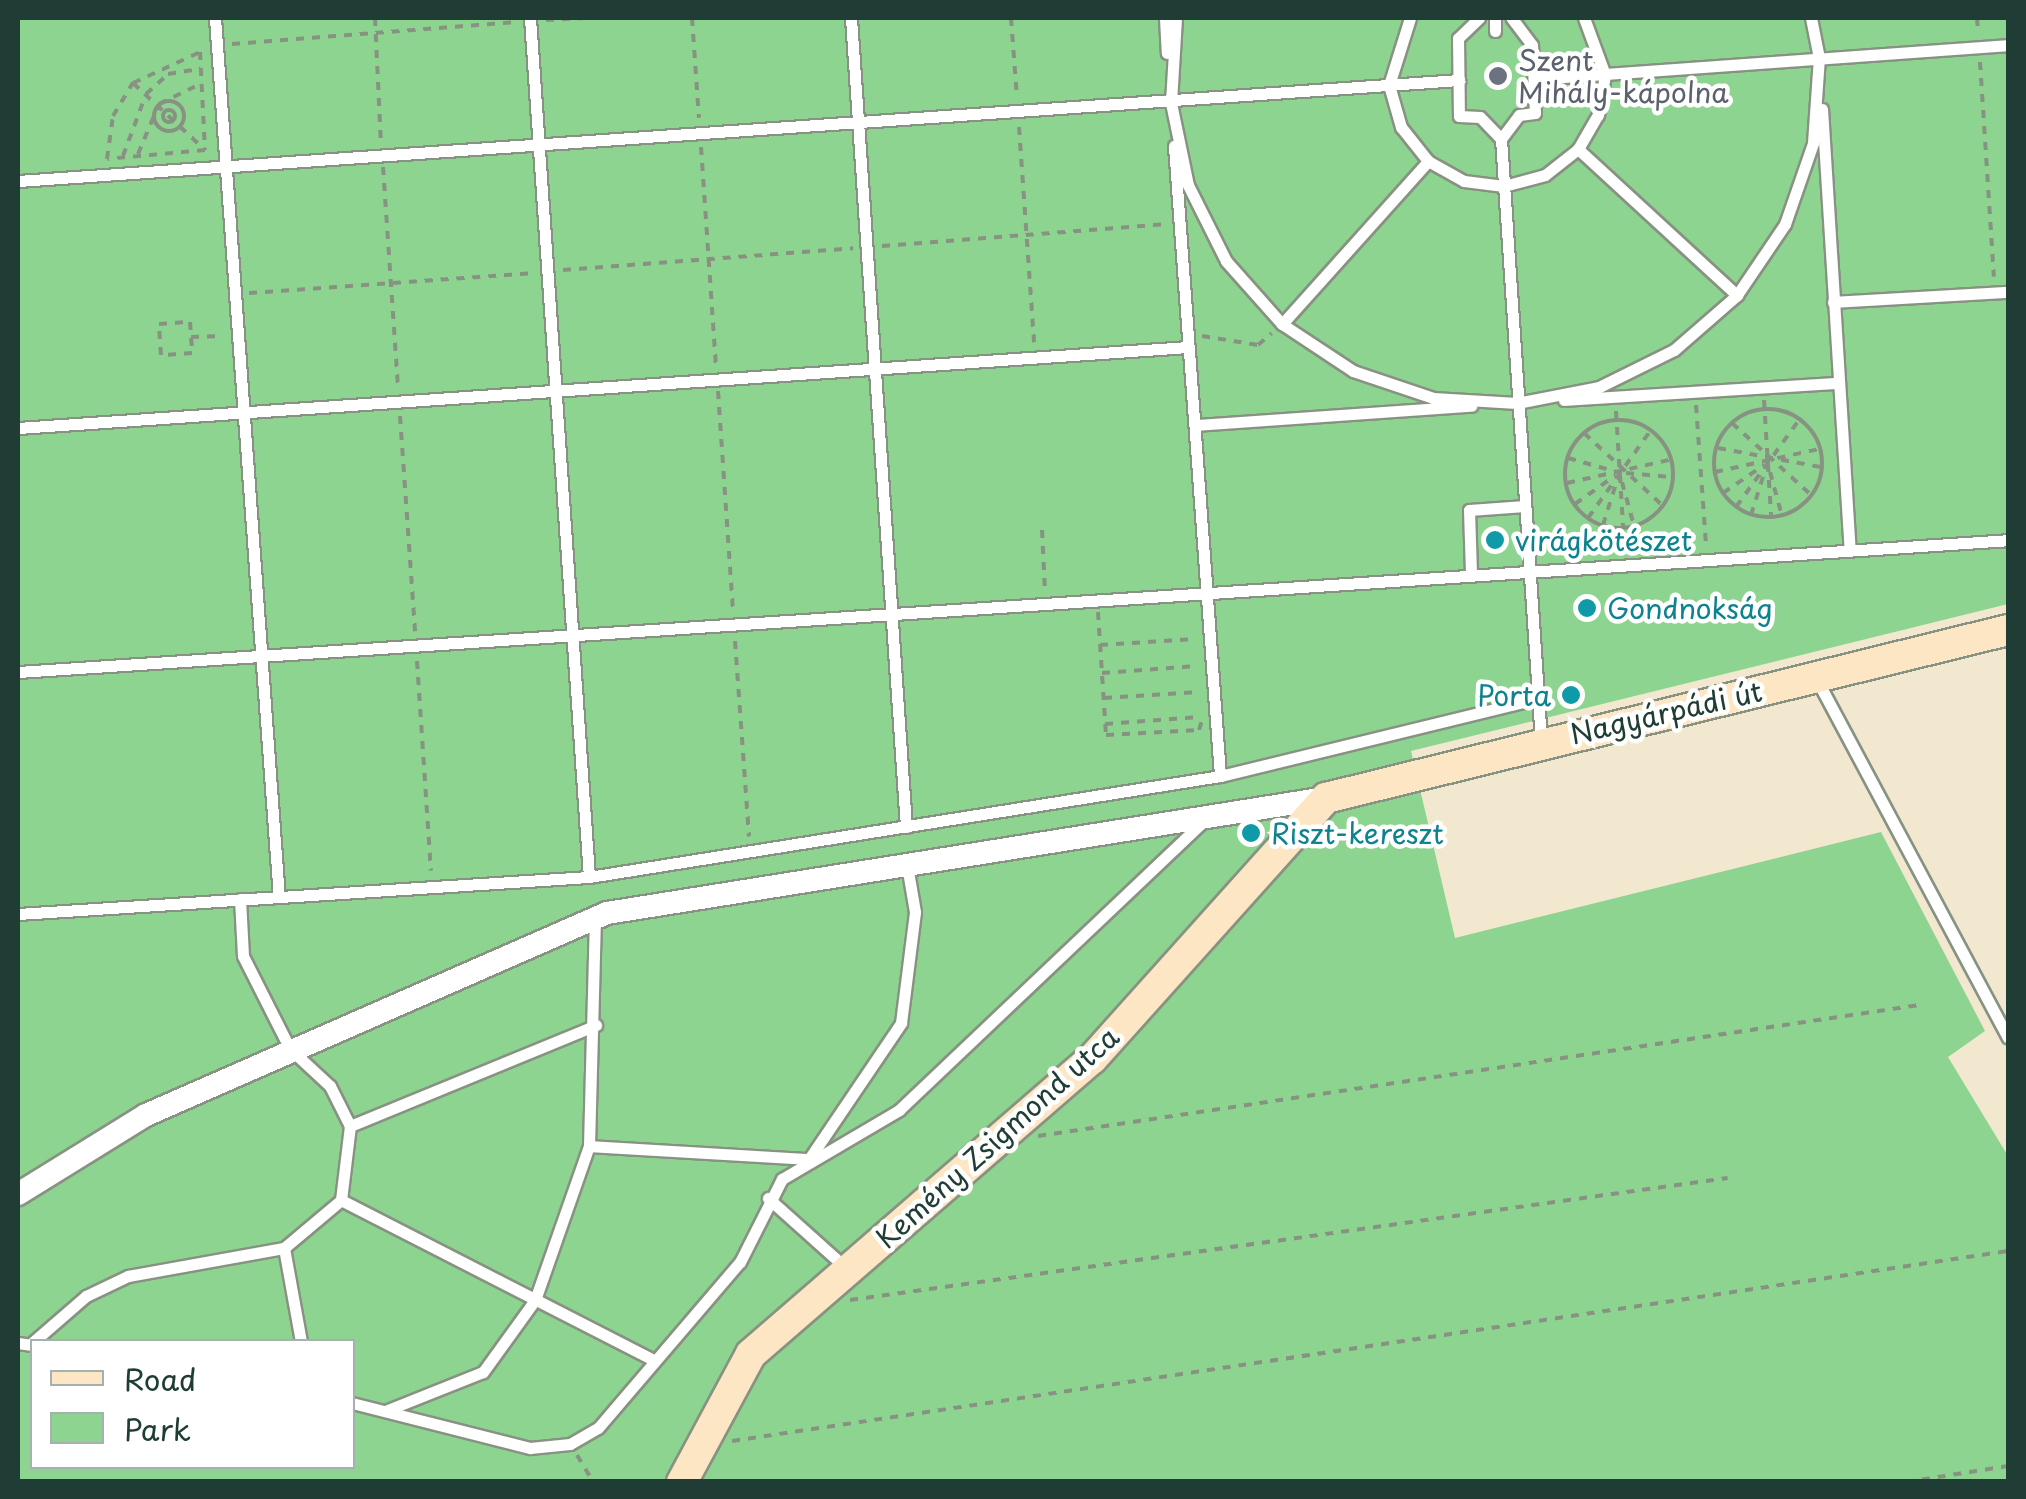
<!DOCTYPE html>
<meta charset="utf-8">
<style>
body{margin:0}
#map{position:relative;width:2026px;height:1499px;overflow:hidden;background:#f1e8cf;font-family:"Playpen Sans",sans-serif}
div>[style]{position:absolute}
.green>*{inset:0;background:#8cd48f}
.path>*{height:4px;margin-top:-2px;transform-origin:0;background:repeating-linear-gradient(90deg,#889282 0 8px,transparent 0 16px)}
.path>.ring{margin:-2px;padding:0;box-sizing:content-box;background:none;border:4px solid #889282;border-radius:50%}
.roads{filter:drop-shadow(2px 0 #889282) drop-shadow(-2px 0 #889282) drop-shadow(0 2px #889282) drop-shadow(0 -2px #889282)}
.lane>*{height:11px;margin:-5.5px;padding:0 5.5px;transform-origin:5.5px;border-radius:5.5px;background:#fff}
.street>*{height:22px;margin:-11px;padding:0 11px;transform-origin:11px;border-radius:11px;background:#fff}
.secondary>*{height:30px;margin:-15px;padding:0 15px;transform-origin:15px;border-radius:15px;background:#fce6c4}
.dots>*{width:28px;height:28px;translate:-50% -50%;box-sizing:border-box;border:5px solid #fff;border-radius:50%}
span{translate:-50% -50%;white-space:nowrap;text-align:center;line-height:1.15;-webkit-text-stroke:9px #fff;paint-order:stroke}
.worship-label{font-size:28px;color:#5b616d}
.left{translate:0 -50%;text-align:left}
.culture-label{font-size:28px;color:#0d838f}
.right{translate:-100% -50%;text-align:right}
.street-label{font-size:28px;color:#1f3d34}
.frame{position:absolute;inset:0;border:20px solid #1f3d34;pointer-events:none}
.legend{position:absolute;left:30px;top:1339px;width:325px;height:130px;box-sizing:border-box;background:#fff;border:2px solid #a5b1ae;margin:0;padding:12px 18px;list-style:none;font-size:30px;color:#1f3d34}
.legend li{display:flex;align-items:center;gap:20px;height:50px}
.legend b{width:50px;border:2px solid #a5b1ae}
</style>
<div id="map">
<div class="green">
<i style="clip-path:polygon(evenodd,18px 18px,2008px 18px,2008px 604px,1411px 751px,1455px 938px,1881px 832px,1985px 1031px,1948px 1057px,2008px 1156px,2008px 1481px,18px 1481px,18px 18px,32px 1342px,352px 1342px,352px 1466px,32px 1466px,32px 1342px)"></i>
</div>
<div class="path">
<i style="left:27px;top:18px;width:3px"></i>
<i style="left:375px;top:18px;width:125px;rotate:87.3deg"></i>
<i style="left:692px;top:18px;width:100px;rotate:86deg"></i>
<i style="left:1011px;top:18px;width:80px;rotate:85.7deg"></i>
<i style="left:1977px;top:18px;width:15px;rotate:86deg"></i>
<i style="left:546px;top:20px;width:40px;rotate:-2.9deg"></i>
<i style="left:232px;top:44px;width:286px;rotate:-4.4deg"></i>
<i style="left:200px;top:52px;width:98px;rotate:87.1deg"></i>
<i style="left:205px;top:150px;width:98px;rotate:174.8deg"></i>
<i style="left:107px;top:159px;width:43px;rotate:-82.1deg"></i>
<i style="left:113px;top:116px;width:39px;rotate:-59deg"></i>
<i style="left:133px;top:83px;width:74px;rotate:-24.8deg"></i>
<i style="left:1980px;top:62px;width:215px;rotate:86.3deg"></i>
<i style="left:133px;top:83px;width:98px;rotate:42.9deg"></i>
<i class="ring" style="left:154px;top:101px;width:26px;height:26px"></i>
<i class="ring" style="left:163px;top:110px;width:8px;height:8px"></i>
<i style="left:1019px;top:127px;width:216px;rotate:86deg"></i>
<i style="left:701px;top:147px;width:221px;rotate:86.1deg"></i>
<i style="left:138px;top:154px;width:54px;rotate:-67.2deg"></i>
<i style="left:159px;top:104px;width:48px;rotate:-26deg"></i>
<i style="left:123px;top:156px;width:66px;rotate:-69.6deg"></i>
<i style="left:146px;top:94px;width:30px;rotate:-42deg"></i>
<i style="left:168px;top:74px;width:33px;rotate:-9deg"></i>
<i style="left:383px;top:167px;width:221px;rotate:86.1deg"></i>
<i style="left:882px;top:246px;width:286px;rotate:-4.4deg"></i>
<i style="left:563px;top:270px;width:291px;rotate:-4.3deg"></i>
<i style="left:249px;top:293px;width:286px;rotate:-4deg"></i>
<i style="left:190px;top:322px;width:31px;rotate:86deg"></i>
<i style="left:192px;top:353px;width:31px;rotate:176deg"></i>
<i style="left:161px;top:355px;width:31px;rotate:-94deg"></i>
<i style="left:159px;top:324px;width:31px;rotate:-4deg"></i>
<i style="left:1202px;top:336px;width:57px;rotate:9.1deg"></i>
<i style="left:1258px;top:345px;width:18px;rotate:-41deg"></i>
<i style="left:191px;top:337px;width:31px;rotate:-2deg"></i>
<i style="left:718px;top:391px;width:221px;rotate:86.1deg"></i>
<i style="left:1764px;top:400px;width:115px;rotate:86.5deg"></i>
<i style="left:1696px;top:405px;width:140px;rotate:85.9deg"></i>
<i class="ring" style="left:1714px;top:409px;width:104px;height:104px"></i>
<i style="left:1616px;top:411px;width:115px;rotate:86.5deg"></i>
<i style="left:400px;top:416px;width:216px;rotate:86deg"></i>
<i class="ring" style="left:1565px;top:420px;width:104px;height:104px"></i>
<i style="left:1732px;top:423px;width:107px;rotate:42.3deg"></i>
<i style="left:1584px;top:433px;width:108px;rotate:42.7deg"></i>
<i style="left:1718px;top:448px;width:105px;rotate:10.5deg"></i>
<i style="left:1568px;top:458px;width:51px;rotate:15.9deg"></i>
<i style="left:1715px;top:472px;width:107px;rotate:-12.5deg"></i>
<i style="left:1770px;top:472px;width:46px;rotate:74.7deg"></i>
<i style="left:1626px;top:473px;width:45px;rotate:5.1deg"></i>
<i style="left:1622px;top:482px;width:46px;rotate:74.7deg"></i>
<i style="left:1567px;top:483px;width:105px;rotate:-12.7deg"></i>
<i style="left:1723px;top:493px;width:50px;rotate:-34.3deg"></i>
<i style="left:1575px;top:504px;width:50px;rotate:-35.3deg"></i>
<i style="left:1736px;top:507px;width:107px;rotate:-54.1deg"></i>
<i style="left:1751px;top:515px;width:50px;rotate:-72.6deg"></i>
<i style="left:1588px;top:518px;width:108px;rotate:-54.4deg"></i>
<i style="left:1603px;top:525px;width:50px;rotate:-72.6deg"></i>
<i style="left:1042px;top:530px;width:62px;rotate:87.2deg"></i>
<i style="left:1098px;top:612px;width:123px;rotate:86.3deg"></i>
<i style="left:1106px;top:735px;width:93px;rotate:-3.1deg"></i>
<i style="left:1199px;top:730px;width:14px;rotate:-73deg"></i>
<i style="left:735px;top:641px;width:196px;rotate:85.9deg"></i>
<i style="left:1100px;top:645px;width:95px;rotate:-3.6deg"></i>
<i style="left:417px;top:661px;width:210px;rotate:86.2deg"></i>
<i style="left:1102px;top:673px;width:95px;rotate:-4.2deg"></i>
<i style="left:1104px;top:698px;width:95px;rotate:-3.6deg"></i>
<i style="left:1105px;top:724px;width:94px;rotate:-4.3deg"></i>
<i style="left:1038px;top:1136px;width:891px;rotate:-8.46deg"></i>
<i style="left:850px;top:1300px;width:886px;rotate:-7.91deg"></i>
<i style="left:732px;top:1441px;width:1290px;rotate:-8.47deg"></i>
<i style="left:577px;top:1455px;width:31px;rotate:59deg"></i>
<i style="left:1906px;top:1482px;width:103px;rotate:-8.9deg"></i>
</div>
<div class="roads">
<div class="lane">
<i style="left:215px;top:18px;width:881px;rotate:85.84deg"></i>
<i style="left:530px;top:18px;width:861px;rotate:86.07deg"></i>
<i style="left:851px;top:18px;width:811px;rotate:86.11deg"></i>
<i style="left:1165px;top:18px;width:35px;rotate:87deg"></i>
<i style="left:1176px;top:18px;width:85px;rotate:93.4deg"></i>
<i style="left:1171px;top:103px;width:84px;rotate:78.3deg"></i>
<i style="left:1188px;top:185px;width:85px;rotate:63.4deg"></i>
<i style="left:1226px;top:261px;width:84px;rotate:48.4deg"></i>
<i style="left:1282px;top:324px;width:85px;rotate:33.5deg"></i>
<i style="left:1353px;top:371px;width:84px;rotate:18.6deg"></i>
<i style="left:1433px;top:398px;width:84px;rotate:3.4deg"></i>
<i style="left:1517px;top:403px;width:84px;rotate:-11deg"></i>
<i style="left:1599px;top:387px;width:84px;rotate:-26.3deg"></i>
<i style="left:1674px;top:350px;width:84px;rotate:-41.1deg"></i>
<i style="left:1737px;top:295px;width:86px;rotate:-55.9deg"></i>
<i style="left:1785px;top:224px;width:86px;rotate:-70.9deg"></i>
<i style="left:1813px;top:143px;width:85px;rotate:-86deg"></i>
<i style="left:1819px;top:58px;width:41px;rotate:-101.3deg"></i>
<i style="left:1410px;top:18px;width:70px;rotate:107.4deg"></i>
<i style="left:1389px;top:85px;width:44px;rotate:74.1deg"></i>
<i style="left:1401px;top:127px;width:43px;rotate:51.5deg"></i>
<i style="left:1428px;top:161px;width:41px;rotate:29.1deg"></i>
<i style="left:1464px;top:181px;width:40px;rotate:7.1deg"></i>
<i style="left:1504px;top:186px;width:42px;rotate:-15deg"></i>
<i style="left:1545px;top:175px;width:42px;rotate:-38.2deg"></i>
<i style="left:1578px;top:149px;width:39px;rotate:-60deg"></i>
<i style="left:1598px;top:115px;width:41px;rotate:-80.1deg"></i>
<i style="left:1605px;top:75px;width:61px;rotate:-110.2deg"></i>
<i style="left:1479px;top:18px;width:29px;rotate:136deg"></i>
<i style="left:1458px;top:38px;width:78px;rotate:89.3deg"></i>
<i style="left:1459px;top:116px;width:21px;rotate:3deg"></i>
<i style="left:1480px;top:117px;width:30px;rotate:46deg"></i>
<i style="left:1501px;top:139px;width:30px;rotate:-53deg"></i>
<i style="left:1519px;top:115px;width:16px;rotate:-7deg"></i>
<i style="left:1535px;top:113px;width:68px;rotate:-92.5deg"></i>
<i style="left:1532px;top:45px;width:34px;rotate:-127deg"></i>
<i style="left:1495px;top:18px;width:13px;rotate:90deg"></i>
<i style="left:1534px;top:79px;width:475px;rotate:-4.1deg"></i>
<i style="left:1822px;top:109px;width:440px;rotate:86.4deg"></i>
<i style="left:1501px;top:139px;width:604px;rotate:86.2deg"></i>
<i style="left:1174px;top:146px;width:632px;rotate:85.82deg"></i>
<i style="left:1578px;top:149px;width:216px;rotate:42.6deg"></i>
<i style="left:18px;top:181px;width:1445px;rotate:-4.01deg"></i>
<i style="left:1833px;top:302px;width:175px;rotate:-3.3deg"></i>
<i style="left:1282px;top:324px;width:219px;rotate:-48.1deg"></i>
<i style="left:1564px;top:400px;width:274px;rotate:-3.6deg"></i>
<i style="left:1196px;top:425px;width:276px;rotate:-4deg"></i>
<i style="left:18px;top:428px;width:1173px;rotate:-3.96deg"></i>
<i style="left:1471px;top:573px;width:63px;rotate:-91.8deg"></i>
<i style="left:1469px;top:510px;width:56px;rotate:-4.1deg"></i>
<i style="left:18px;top:672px;width:1994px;rotate:-3.79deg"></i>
<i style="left:1817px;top:680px;width:405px;rotate:61.9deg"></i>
<i style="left:18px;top:914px;width:572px;rotate:-3.71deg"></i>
<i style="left:589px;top:877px;width:639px;rotate:-9.09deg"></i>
<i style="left:1220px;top:776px;width:328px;rotate:-13.7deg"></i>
<i style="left:350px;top:1126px;width:266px;rotate:-22.3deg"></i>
<i style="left:589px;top:1146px;width:220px;rotate:3.4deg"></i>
<i style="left:809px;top:1159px;width:164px;rotate:-55.9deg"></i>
<i style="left:901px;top:1023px;width:112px;rotate:-82.8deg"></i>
<i style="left:915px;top:912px;width:48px;rotate:-99.7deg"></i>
<i style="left:768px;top:1198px;width:103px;rotate:41.9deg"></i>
<i style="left:341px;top:1200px;width:352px;rotate:27.1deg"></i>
<i style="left:284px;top:1248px;width:96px;rotate:79.7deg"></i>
<i style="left:33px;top:1342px;width:70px;rotate:-41deg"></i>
<i style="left:86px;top:1296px;width:47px;rotate:-25.5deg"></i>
<i style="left:128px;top:1276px;width:158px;rotate:-10.2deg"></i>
<i style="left:284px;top:1248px;width:75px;rotate:-40.1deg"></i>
<i style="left:341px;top:1200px;width:75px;rotate:-83.1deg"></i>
<i style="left:350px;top:1126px;width:45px;rotate:-116.6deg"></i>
<i style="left:330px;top:1086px;width:54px;rotate:-137.2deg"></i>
<i style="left:290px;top:1049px;width:104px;rotate:-116.8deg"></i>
<i style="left:243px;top:956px;width:57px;rotate:-93deg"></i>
<i style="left:18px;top:1343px;width:14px;rotate:8deg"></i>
<i style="left:352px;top:1403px;width:184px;rotate:14.2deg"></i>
<i style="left:530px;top:1448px;width:40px;rotate:-5.7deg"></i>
<i style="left:570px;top:1444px;width:32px;rotate:-30deg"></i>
<i style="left:598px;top:1428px;width:218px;rotate:-49.5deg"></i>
<i style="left:740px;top:1262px;width:93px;rotate:-63.2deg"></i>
<i style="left:782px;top:1179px;width:136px;rotate:-30.5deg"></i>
<i style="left:899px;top:1110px;width:417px;rotate:-43.5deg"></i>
<i style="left:385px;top:1411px;width:105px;rotate:-21.7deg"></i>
<i style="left:483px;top:1372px;width:89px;rotate:-54.2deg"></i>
<i style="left:535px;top:1300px;width:163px;rotate:-70.7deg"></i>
<i style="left:589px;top:1146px;width:228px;rotate:-88.5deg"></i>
</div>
<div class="street">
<i style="left:18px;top:1194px;width:150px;rotate:-31.7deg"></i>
<i style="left:146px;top:1115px;width:503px;rotate:-23.66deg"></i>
<i style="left:607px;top:913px;width:728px;rotate:-9.09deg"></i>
</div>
<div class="secondary">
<i style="left:682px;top:1482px;width:145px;rotate:-61.7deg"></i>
<i style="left:751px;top:1354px;width:451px;rotate:-40.9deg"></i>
<i style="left:1092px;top:1059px;width:351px;rotate:-48.1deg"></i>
<i style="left:1326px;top:798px;width:702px;rotate:-13.84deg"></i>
</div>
</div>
<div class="dots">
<i style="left:1498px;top:76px;background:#6b7280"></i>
<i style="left:1495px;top:540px;background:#0f9aa8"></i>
<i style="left:1587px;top:608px;background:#0f9aa8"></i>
<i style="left:1571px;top:695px;background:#0f9aa8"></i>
<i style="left:1251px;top:833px;background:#0f9aa8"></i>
</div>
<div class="worship-label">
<span class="left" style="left:1518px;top:76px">Szent<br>Mihály-kápolna</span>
</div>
<div class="culture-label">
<span class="left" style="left:1515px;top:540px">virágkötészet</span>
<span class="left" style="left:1607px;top:608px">Gondnokság</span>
<span class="right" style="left:1551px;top:695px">Porta</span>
<span class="left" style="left:1271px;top:833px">Riszt-kereszt</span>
</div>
<div class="street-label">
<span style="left:1666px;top:712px;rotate:-13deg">Nagyárpádi út</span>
<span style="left:997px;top:1137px;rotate:-42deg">Kemény Zsigmond utca</span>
</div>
<div class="frame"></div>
<ul class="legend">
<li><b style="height:12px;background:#fce6c4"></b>Road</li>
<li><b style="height:28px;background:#8cd48f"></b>Park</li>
</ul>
</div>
